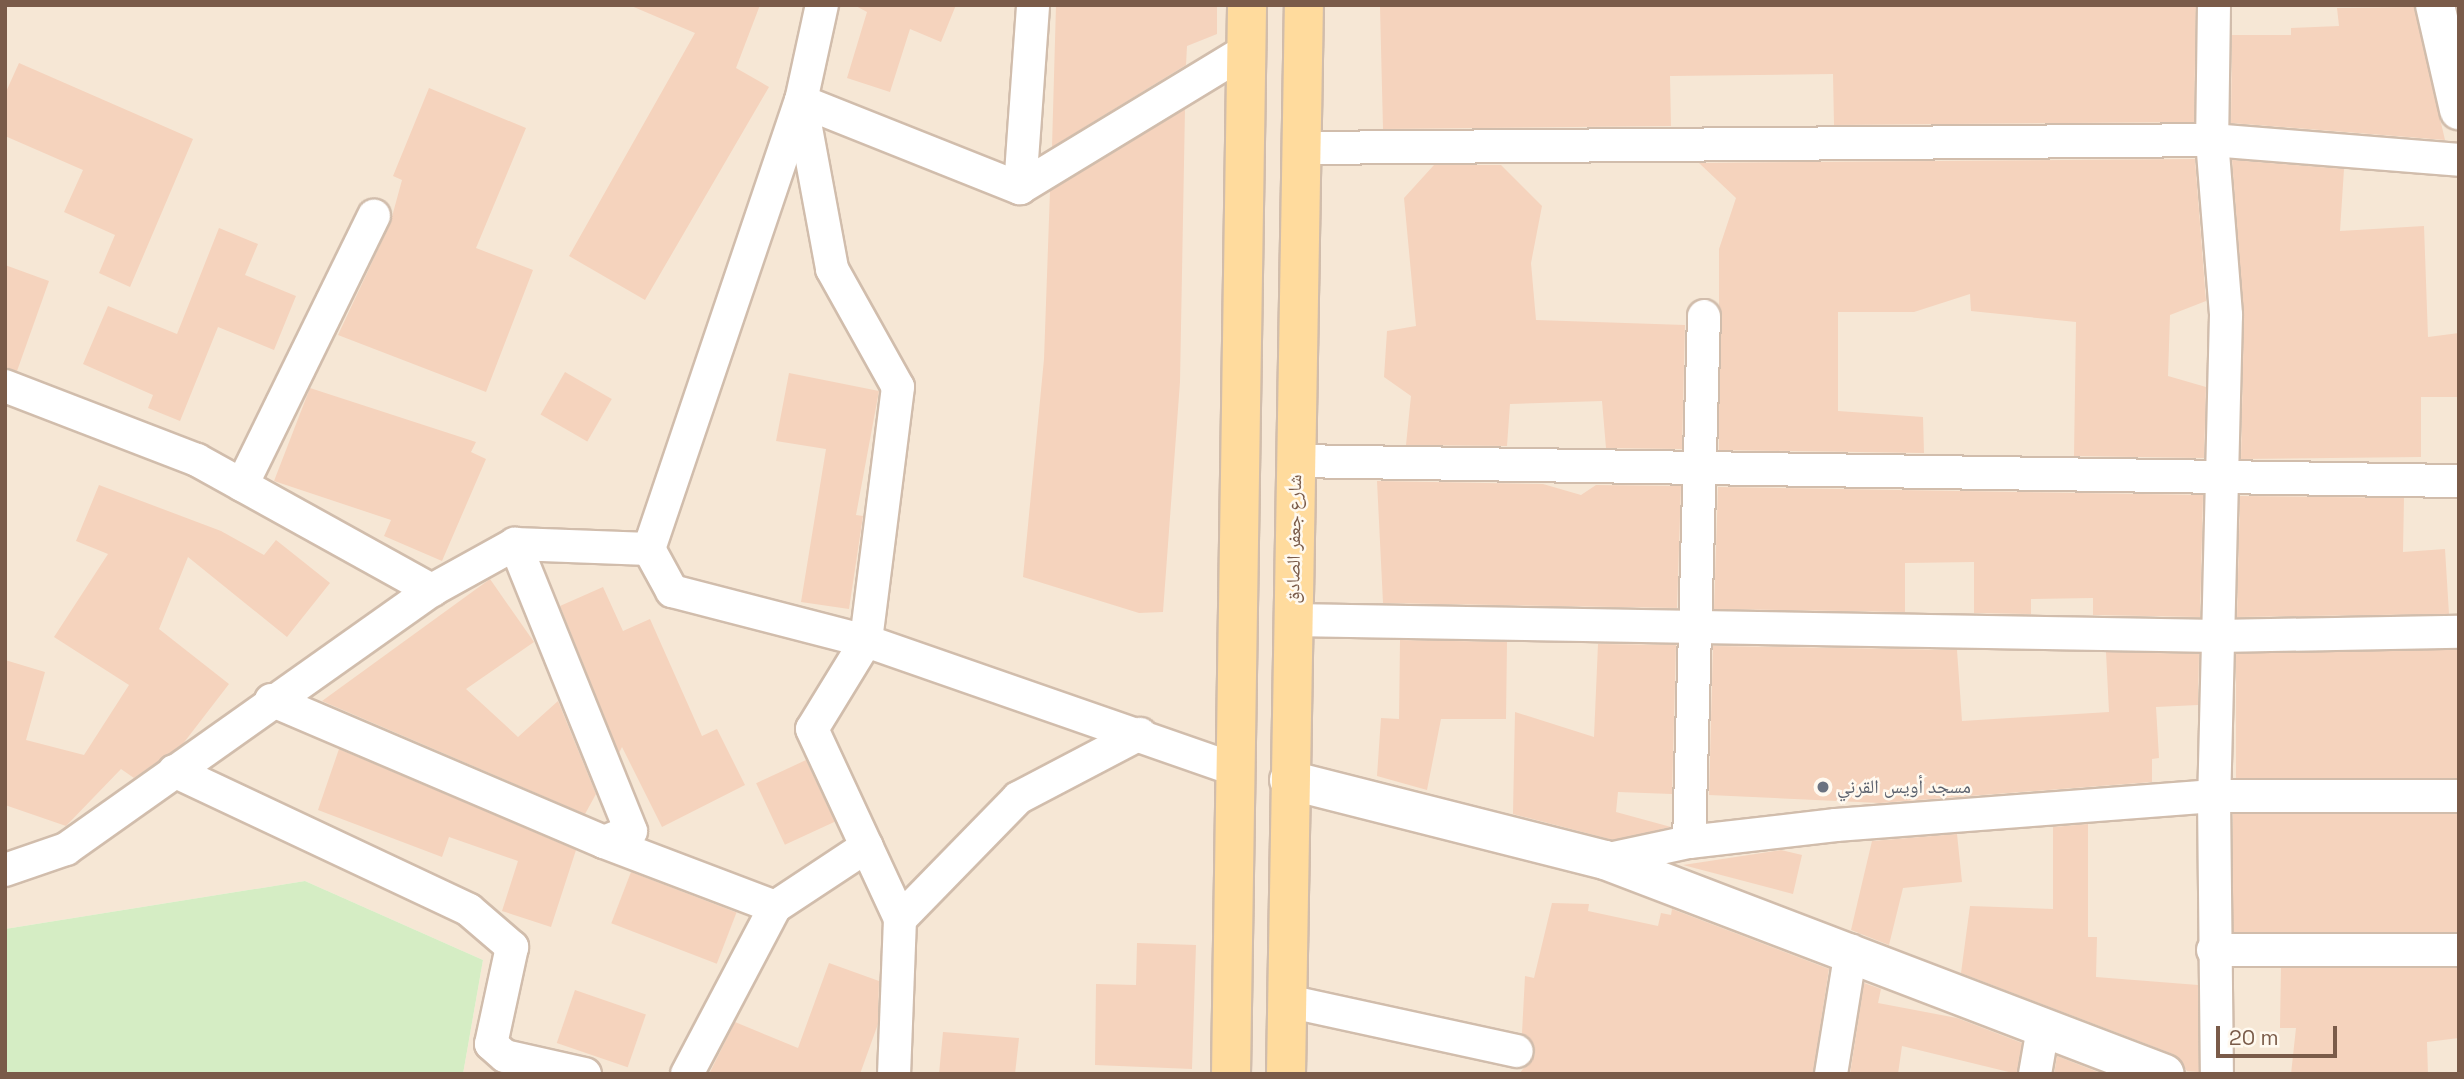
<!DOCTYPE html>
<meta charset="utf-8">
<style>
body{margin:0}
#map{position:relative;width:2464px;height:1079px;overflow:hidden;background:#fef5e8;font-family:"Space Grotesk","Noto Naskh Arabic",sans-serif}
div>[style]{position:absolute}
.residential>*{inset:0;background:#f6e7d5}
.green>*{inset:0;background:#d5edc4}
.building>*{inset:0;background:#f5d3bd;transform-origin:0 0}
.roads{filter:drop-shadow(2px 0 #d1bdac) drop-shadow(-2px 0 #d1bdac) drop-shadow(0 2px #d1bdac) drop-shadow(0 -2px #d1bdac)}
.street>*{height:32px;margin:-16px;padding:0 16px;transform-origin:16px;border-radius:16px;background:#fff}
.secondary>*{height:38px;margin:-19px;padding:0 19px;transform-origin:19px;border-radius:19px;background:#fff}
.primary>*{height:38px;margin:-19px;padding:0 19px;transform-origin:19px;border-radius:19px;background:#ffdb9d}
.dots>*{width:19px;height:19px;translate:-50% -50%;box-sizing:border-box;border:4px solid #fff9ef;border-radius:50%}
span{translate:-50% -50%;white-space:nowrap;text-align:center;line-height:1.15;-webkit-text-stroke:5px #fff9ef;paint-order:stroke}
.street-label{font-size:19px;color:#7a5b49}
.worship-label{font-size:19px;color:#5b616d}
.left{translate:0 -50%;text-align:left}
.frame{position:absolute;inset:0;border:7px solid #7a5b49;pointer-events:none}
.scale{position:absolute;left:2216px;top:1026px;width:121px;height:32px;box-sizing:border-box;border:4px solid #7a5b49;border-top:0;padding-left:9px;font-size:21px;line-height:24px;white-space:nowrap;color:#7a5b49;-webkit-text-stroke:5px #fff9ef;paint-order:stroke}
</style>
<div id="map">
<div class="residential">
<i style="clip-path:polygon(5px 5px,2459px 5px,2459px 1074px,463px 1074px,483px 960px,305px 881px,5px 929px)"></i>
</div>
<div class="green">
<i style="clip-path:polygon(305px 881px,483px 960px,463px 1074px,5px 1074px,5px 929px)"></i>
</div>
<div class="building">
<i style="clip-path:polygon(629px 5px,760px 5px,736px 68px,769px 87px,645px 300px,569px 256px,695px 33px)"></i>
<i style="clip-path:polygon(854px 5px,956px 5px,941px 42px,910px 29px,890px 92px,847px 78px,867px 12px)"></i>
<i style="clip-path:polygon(1056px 5px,1217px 5px,1217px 34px,1187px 46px,1186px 65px,1052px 147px)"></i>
<i style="clip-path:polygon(1669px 5px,2196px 5px,2194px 122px,1834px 125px,1833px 74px,1670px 76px,1671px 126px,1383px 129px,1380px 7px)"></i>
<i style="clip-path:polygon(2414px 7px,2445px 140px,2231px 123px,2232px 35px,2291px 35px,2291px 28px,2339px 26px,2337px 8px)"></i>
<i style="clip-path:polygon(19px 63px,193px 139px,130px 287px,99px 273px,115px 235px,64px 212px,83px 170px,5px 136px,5px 94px)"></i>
<i style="clip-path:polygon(429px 88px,526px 128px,476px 248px,533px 270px,486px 392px,338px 335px,390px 224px,402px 180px,393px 176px)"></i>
<i style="clip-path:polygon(1185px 109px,1180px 382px,1163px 612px,1139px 613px,1023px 577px,1044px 359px,1050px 191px)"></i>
<i style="clip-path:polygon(2195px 159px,2206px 301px,2170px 315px,2168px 376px,2206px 387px,2204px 458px,2074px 456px,2076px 322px,1971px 311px,1970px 294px,1914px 312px,1838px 312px,1838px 411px,1923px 417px,1924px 453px,1719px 450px,1719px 249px,1736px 198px,1699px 163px)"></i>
<i style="clip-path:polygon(2232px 160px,2344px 169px,2340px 231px,2424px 226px,2428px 337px,2459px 333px,2459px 397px,2421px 397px,2421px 457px,2241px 459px,2244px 315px)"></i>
<i style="clip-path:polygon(1434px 165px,1501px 165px,1542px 206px,1531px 263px,1536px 320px,1685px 325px,1682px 449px,1606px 448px,1602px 401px,1510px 404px,1507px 446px,1406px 445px,1411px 396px,1384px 377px,1387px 331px,1416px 326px,1404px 198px)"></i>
<i style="clip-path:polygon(219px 228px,258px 244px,245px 275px,296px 296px,274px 350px,218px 327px,180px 421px,148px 408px,153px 395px,83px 364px,108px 306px,177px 334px)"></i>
<i style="clip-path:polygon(5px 265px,49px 281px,17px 371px,5px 368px)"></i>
<i style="left:565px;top:372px;width:54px;height:49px;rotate:30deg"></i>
<i style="clip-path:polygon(789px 373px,879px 391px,856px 515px,863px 516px,849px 609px,801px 602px,826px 449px,776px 441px)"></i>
<i style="clip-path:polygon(310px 388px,476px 442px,471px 452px,486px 459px,442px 561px,384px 536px,391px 520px,274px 481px)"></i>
<i style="clip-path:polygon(1377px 481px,1543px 484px,1581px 495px,1596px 485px,1681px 486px,1677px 608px,1383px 603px)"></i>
<i style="clip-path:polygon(99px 485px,221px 531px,264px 555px,276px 540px,330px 583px,287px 637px,188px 557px,159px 629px,229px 684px,182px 745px,134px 778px,121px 769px,66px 826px,5px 805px,5px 660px,45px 672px,26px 740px,84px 755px,129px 685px,54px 637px,108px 554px,76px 541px)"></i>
<i style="clip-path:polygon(1718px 487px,2203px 495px,2200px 617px,2093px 615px,2093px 598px,2031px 599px,2031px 614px,1974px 613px,1974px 562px,1905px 563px,1905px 612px,1714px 609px)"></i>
<i style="clip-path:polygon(2240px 496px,2404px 498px,2403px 552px,2445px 549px,2449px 614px,2237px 617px)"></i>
<i style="clip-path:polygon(490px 579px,534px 642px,466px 689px,518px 737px,558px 701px,596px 794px,585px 814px,322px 701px)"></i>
<i style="clip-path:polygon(603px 587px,623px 631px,650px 619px,702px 736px,717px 729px,745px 785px,662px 827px,622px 747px,619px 753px,560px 606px)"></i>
<i style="clip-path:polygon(1400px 640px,1507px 642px,1506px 719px,1441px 719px,1427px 790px,1377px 776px,1381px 718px,1399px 719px)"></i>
<i style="clip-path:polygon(1598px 644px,1676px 645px,1672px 794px,1618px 792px,1616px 812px,1671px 827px,1613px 840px,1513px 814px,1515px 712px,1594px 737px)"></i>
<i style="clip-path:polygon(1713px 646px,1957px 650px,1962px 721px,2109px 712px,2106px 652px,2199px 654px,2198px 705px,2156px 707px,2159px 758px,2152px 759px,2152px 782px,1880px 803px,1709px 795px)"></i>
<i style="left:2459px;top:650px;width:128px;height:223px;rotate:90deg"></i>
<i style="clip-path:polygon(339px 749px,576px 850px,551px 927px,502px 911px,518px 861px,449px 837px,442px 857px,318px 810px)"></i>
<i style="left:806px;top:760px;width:68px;height:55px;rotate:65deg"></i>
<i style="left:2233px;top:814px;width:226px;height:118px"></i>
<i style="clip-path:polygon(2088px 824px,2088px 937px,2097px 937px,2096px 977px,2198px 985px,2199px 1072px,2187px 1071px,2173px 1054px,1961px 973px,1970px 906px,2053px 909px,2053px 827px)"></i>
<i style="clip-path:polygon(1957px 834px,1962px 882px,1903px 888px,1889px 945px,1851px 930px,1872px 841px)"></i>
<i style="clip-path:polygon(1781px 850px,1802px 855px,1793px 894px,1683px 865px)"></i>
<i style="left:631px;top:872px;width:113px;height:55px;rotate:21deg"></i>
<i style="clip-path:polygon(1552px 903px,1589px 904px,1588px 911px,1658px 926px,1661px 913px,1671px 915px,1672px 909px,1829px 969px,1813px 1074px,1519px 1074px,1535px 1054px,1522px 1033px,1525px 976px,1534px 978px)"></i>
<i style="clip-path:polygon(1137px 943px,1196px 945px,1192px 1069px,1095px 1065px,1096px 984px,1136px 985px)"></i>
<i style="clip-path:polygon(829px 963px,879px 981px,878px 1024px,860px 1074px,709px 1074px,735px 1022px,798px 1048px)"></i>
<i style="clip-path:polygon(2281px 968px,2459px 968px,2459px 1038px,2427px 1042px,2428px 1074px,2291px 1074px,2296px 1028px,2280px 1028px)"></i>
<i style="clip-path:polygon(1864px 983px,1881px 989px,1878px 1003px,1957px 1018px,2022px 1043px,2017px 1074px,1902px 1046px,1898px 1074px,1850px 1074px)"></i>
<i style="left:575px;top:990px;width:75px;height:56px;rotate:19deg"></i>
<i style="clip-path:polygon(943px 1032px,1019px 1038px,1015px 1074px,939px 1074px)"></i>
<i style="clip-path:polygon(2057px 1056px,2103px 1074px,2054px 1074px)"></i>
</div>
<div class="roads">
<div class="street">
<i style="left:2214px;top:5px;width:135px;rotate:90.8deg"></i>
<i style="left:2212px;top:140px;width:176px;rotate:85.4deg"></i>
<i style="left:2226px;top:315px;width:481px;rotate:91.4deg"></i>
<i style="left:2214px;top:796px;width:278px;rotate:89.4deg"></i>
<i style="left:801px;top:101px;width:171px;rotate:79.5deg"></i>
<i style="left:832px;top:269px;width:135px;rotate:60.8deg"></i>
<i style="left:898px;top:387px;width:256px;rotate:97.2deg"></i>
<i style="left:866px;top:641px;width:103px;rotate:121.5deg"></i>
<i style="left:812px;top:729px;width:209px;rotate:65.1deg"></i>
<i style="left:900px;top:919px;width:155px;rotate:92.2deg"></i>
<i style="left:801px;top:101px;width:236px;rotate:21.7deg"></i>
<i style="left:1020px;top:188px;width:266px;rotate:-31.3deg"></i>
<i style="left:1304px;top:148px;width:908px;rotate:-0.5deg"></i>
<i style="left:2212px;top:140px;width:248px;rotate:4.6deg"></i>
<i style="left:1020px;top:188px;width:183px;rotate:-85.9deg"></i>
<i style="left:5px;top:386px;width:206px;rotate:21.1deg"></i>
<i style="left:197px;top:460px;width:269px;rotate:29deg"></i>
<i style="left:1296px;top:461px;width:1163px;rotate:0.99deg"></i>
<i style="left:242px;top:485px;width:300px;rotate:-63.9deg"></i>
<i style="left:649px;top:549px;width:473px;rotate:-71.3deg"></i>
<i style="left:801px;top:101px;width:98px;rotate:-77.7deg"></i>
<i style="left:1292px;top:620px;width:926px;rotate:0.99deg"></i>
<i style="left:2218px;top:636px;width:241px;rotate:-1deg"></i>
<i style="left:271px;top:700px;width:362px;rotate:23.1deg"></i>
<i style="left:604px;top:842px;width:29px;rotate:-22deg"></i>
<i style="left:631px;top:831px;width:310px;rotate:-112deg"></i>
<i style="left:174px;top:771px;width:326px;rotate:25.2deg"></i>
<i style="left:469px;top:910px;width:57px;rotate:40.7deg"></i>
<i style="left:512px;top:947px;width:99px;rotate:102.2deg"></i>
<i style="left:491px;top:1044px;width:18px;rotate:41deg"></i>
<i style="left:505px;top:1056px;width:82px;rotate:12.7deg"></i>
<i style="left:604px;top:842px;width:183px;rotate:20.8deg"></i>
<i style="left:775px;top:907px;width:110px;rotate:-33.5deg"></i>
<i style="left:1689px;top:842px;width:526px;rotate:-88.37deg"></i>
<i style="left:1605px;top:860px;width:86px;rotate:-12.1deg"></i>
<i style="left:1689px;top:842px;width:148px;rotate:-6.6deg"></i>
<i style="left:1836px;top:825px;width:379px;rotate:-4.4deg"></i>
<i style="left:2214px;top:796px;width:245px"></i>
<i style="left:5px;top:870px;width:65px;rotate:-19deg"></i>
<i style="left:66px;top:849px;width:448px;rotate:-35.3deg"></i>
<i style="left:432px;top:590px;width:95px;rotate:-29deg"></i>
<i style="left:515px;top:544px;width:134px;rotate:2.1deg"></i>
<i style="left:649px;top:549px;width:48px;rotate:61.3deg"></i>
<i style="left:672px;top:591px;width:200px;rotate:14.5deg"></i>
<i style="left:866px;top:641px;width:392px;rotate:19.2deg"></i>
<i style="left:900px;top:919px;width:169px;rotate:-45.7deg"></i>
<i style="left:1018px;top:798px;width:138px;rotate:-27.7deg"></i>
<i style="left:2213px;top:950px;width:246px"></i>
<i style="left:1287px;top:1001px;width:235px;rotate:12.3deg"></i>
<i style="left:687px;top:1074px;width:189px;rotate:-62.2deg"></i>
<i style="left:1831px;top:1074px;width:125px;rotate:-80.8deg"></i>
<i style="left:2035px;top:1074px;width:47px;rotate:-80.1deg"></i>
</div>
<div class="secondary">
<i style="left:2435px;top:5px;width:108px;rotate:77.1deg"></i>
<i style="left:1289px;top:780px;width:326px;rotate:14.2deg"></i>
<i style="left:1605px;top:860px;width:599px;rotate:20.91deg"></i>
</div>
<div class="primary">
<i style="left:1231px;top:1074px;width:1069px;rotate:-89.14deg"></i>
<i style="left:1286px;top:1074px;width:1069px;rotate:-89.04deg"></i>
</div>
</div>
<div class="dots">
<i style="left:1823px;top:787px;background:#6b7280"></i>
</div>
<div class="street-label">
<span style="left:1294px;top:539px;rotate:-89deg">شارع جعفر الصادق</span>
</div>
<div class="worship-label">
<span class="left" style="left:1837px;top:787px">مسجد أويس القرني</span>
</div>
<div class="frame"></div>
<div class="scale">20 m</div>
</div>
